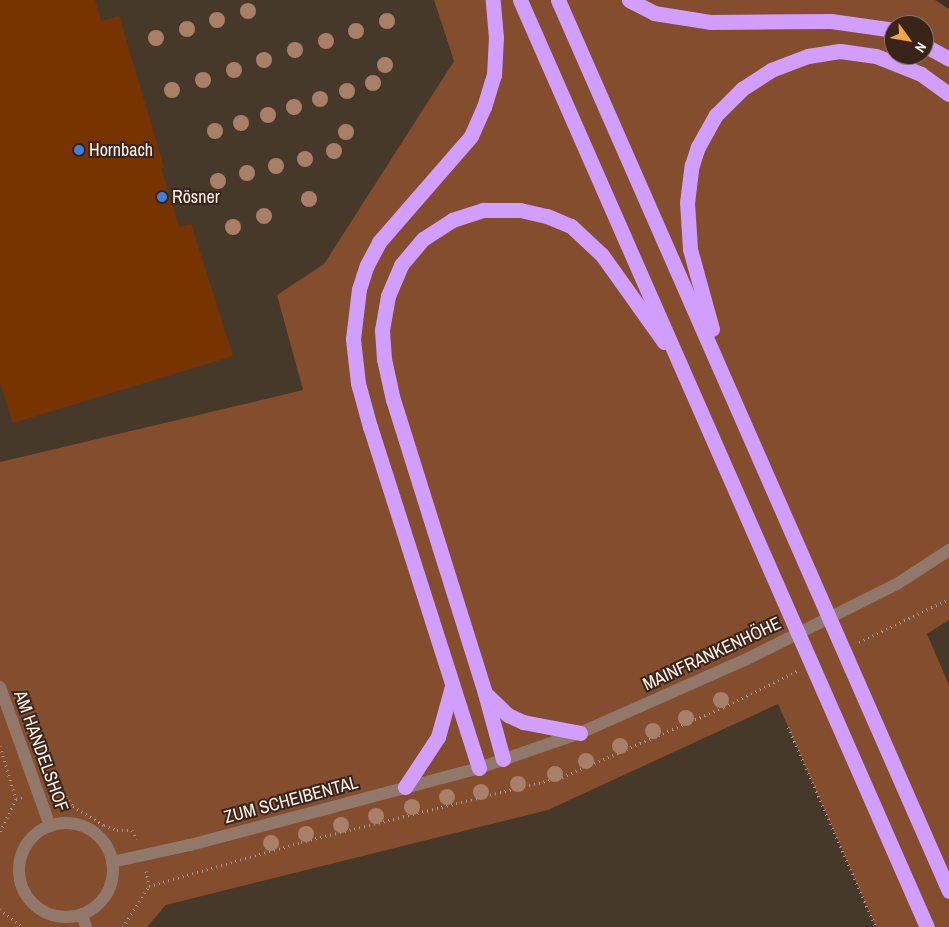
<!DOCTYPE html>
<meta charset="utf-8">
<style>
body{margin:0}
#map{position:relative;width:949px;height:927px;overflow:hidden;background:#432e23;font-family:"Archivo Narrow",sans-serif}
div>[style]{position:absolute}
.commercial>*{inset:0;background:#46392a}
.green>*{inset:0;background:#834d2e}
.building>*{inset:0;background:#783400}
.path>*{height:3px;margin-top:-1.5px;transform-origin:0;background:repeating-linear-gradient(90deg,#a6968e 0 1px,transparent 0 5px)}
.secondary>*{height:12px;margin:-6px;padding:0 6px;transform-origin:6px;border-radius:6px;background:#91786b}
.secondary>.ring{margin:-6px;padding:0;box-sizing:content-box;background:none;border:12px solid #91786b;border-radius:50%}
.highway>*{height:15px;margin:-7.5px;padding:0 7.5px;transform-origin:7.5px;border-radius:7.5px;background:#d19efe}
.trees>*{width:16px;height:16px;margin:-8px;border-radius:50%;background:#aa7f68}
.dots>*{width:14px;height:14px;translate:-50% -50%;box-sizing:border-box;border:2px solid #382419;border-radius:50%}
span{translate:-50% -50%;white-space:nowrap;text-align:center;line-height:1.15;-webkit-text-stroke:4px #382419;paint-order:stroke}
.poi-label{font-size:18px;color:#fdf2ec}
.left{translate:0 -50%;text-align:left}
.street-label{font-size:18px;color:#fdf2ec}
.north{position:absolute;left:884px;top:15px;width:50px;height:50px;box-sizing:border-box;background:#382419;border:1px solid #87766d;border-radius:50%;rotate:122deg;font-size:14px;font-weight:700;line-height:20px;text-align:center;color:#fdf2ec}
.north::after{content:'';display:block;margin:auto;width:18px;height:22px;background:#f4a444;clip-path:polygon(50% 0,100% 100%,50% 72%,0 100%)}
</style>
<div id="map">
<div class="commercial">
<i style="clip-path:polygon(0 0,434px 0,454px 61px,324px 264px,277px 295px,303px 390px,0 462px)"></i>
<i style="clip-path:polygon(949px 620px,949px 685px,927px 634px)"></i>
<i style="clip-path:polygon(778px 704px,876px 927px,147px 927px,166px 905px,548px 810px)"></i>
</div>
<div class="green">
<i style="clip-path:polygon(evenodd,434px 0,935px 0,949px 9px,949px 620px,927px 634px,949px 685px,949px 927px,876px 927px,778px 704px,548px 810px,166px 905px,147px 927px,0 927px,0 462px,303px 390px,277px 295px,324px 264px,454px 61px,434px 0,894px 25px,924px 25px,924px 55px,894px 55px,894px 25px)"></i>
</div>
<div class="building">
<i style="clip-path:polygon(0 0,95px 0,101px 21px,119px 16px,164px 167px,161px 168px,179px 227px,191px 224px,233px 356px,13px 423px,0 383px)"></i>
</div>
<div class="path">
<i style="left:859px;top:642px;width:100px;rotate:-25.5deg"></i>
<i style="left:788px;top:727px;width:219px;rotate:66.3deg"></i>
<i style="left:0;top:746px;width:55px;rotate:73.2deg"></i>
<i style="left:16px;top:799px;width:37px;rotate:116deg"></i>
<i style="left:54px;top:789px;width:6px;rotate:-9deg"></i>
<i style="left:60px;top:788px;width:22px;rotate:54deg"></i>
<i style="left:73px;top:806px;width:36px;rotate:32deg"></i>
<i style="left:104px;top:825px;width:14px;rotate:21deg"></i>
<i style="left:117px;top:830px;width:15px"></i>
<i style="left:132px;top:830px;width:10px;rotate:66deg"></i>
<i style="left:16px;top:799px;width:8px;rotate:-14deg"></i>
<i style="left:146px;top:871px;width:15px;rotate:79deg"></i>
<i style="left:0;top:909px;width:29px;rotate:38deg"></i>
<i style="left:123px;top:927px;width:49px;rotate:-57.6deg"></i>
<i style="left:149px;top:886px;width:158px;rotate:-16.1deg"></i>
<i style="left:301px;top:842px;width:269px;rotate:-14deg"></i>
<i style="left:562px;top:777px;width:176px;rotate:-23.4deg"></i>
<i style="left:724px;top:707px;width:81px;rotate:-26.3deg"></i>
</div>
<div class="secondary">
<i style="left:0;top:687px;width:148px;rotate:70.2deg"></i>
<i class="ring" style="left:19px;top:823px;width:82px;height:82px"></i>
<i style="left:112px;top:862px;width:80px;rotate:-12.3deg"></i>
<i style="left:190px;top:845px;width:299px;rotate:-14.9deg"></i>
<i style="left:479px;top:768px;width:107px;rotate:-19.1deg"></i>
<i style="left:580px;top:733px;width:180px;rotate:-23.9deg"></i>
<i style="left:745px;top:660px;width:170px;rotate:-26.6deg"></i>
<i style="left:897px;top:584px;width:62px;rotate:-33.2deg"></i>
<i style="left:82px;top:914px;width:14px;rotate:73deg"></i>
</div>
<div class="highway">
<i style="left:520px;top:0;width:1012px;rotate:66.3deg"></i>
<i style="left:558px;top:0;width:973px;rotate:66.31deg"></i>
<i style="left:629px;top:0;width:28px;rotate:27deg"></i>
<i style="left:654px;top:13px;width:58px;rotate:9deg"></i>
<i style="left:711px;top:22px;width:120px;rotate:-0.5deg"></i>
<i style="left:831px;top:21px;width:64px;rotate:8.1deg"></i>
<i style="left:924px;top:45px;width:29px;rotate:29deg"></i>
<i style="left:712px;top:329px;width:83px;rotate:-105.4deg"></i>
<i style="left:690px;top:249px;width:46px;rotate:-93.7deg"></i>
<i style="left:687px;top:203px;width:38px;rotate:-83deg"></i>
<i style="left:692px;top:165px;width:19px;rotate:-72deg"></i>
<i style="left:698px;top:147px;width:37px;rotate:-61deg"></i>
<i style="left:716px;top:115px;width:37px;rotate:-45deg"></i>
<i style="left:742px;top:89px;width:35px;rotate:-33deg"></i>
<i style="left:771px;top:70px;width:40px;rotate:-21deg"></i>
<i style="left:808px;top:56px;width:32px;rotate:-9deg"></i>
<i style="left:840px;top:51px;width:36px;rotate:8deg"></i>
<i style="left:876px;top:56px;width:48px;rotate:21.8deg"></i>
<i style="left:921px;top:74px;width:34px;rotate:36deg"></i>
<i style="left:488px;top:696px;width:28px;rotate:44deg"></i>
<i style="left:508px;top:715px;width:17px;rotate:25deg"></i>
<i style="left:523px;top:722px;width:58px;rotate:10.9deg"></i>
<i style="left:503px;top:759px;width:68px;rotate:-105.3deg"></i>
<i style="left:485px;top:693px;width:307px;rotate:-107.4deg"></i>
<i style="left:393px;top:400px;width:42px;rotate:-102.4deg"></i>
<i style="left:384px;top:359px;width:29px;rotate:-94deg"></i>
<i style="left:382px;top:330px;width:35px;rotate:-80deg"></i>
<i style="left:388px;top:296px;width:34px;rotate:-67deg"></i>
<i style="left:401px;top:265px;width:34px;rotate:-50deg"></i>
<i style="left:423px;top:239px;width:35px;rotate:-33deg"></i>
<i style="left:452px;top:220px;width:33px;rotate:-18deg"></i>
<i style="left:483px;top:210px;width:37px"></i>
<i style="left:520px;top:210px;width:28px;rotate:13deg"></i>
<i style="left:547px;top:216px;width:26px;rotate:23deg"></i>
<i style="left:571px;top:226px;width:42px;rotate:43.1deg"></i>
<i style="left:602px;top:255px;width:107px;rotate:54.5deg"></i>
<i style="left:479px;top:768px;width:358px;rotate:-107.7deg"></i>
<i style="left:370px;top:427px;width:46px;rotate:-105.3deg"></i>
<i style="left:358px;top:383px;width:44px;rotate:-96.5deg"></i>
<i style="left:353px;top:339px;width:50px;rotate:-83.2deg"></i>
<i style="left:359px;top:289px;width:25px;rotate:-72deg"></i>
<i style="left:367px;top:265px;width:26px;rotate:-62deg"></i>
<i style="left:379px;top:242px;width:140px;rotate:-49deg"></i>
<i style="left:471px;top:136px;width:32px;rotate:-66deg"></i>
<i style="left:484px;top:107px;width:34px;rotate:-73deg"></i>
<i style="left:494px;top:75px;width:37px;rotate:-87deg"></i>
<i style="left:496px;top:38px;width:38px;rotate:-95deg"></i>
<i style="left:405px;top:787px;width:60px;rotate:-56.6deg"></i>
<i style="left:438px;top:737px;width:53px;rotate:-74.6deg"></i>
</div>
<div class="trees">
<i style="left:248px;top:11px"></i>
<i style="left:217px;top:20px"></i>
<i style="left:387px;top:21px"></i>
<i style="left:187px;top:29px"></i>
<i style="left:356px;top:31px"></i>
<i style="left:156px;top:38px"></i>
<i style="left:326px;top:41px"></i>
<i style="left:295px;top:50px"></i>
<i style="left:264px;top:60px"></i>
<i style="left:385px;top:65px"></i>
<i style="left:234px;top:70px"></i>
<i style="left:203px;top:80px"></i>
<i style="left:373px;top:83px"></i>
<i style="left:172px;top:90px"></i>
<i style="left:347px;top:91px"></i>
<i style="left:320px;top:99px"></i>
<i style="left:294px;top:107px"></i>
<i style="left:268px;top:115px"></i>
<i style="left:241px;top:123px"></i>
<i style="left:215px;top:131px"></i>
<i style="left:346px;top:132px"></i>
<i style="left:334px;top:151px"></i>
<i style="left:305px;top:159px"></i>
<i style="left:276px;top:166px"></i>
<i style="left:247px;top:173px"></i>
<i style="left:218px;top:181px"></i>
<i style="left:309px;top:199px"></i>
<i style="left:264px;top:216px"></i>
<i style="left:233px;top:227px"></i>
<i style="left:721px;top:700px"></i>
<i style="left:686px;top:718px"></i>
<i style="left:653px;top:731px"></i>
<i style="left:620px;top:746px"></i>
<i style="left:586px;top:761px"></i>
<i style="left:555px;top:774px"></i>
<i style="left:518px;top:784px"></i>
<i style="left:481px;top:792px"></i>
<i style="left:447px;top:797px"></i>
<i style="left:412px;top:807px"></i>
<i style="left:376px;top:816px"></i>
<i style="left:341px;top:825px"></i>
<i style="left:306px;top:834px"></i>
<i style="left:271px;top:843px"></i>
</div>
<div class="dots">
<i style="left:79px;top:150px;background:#3f7fe0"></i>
<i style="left:162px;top:197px;background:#3f7fe0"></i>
</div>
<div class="poi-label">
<span class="left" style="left:89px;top:150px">Hornbach</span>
<span class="left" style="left:172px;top:197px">Rösner</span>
</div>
<div class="street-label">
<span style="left:712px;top:654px;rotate:-25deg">MAINFRANKENHÖHE</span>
<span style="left:41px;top:751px;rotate:70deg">AM HANDELSHOF</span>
<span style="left:291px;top:800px;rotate:-15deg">ZUM SCHEIBENTAL</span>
</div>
<div class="north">N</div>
</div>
